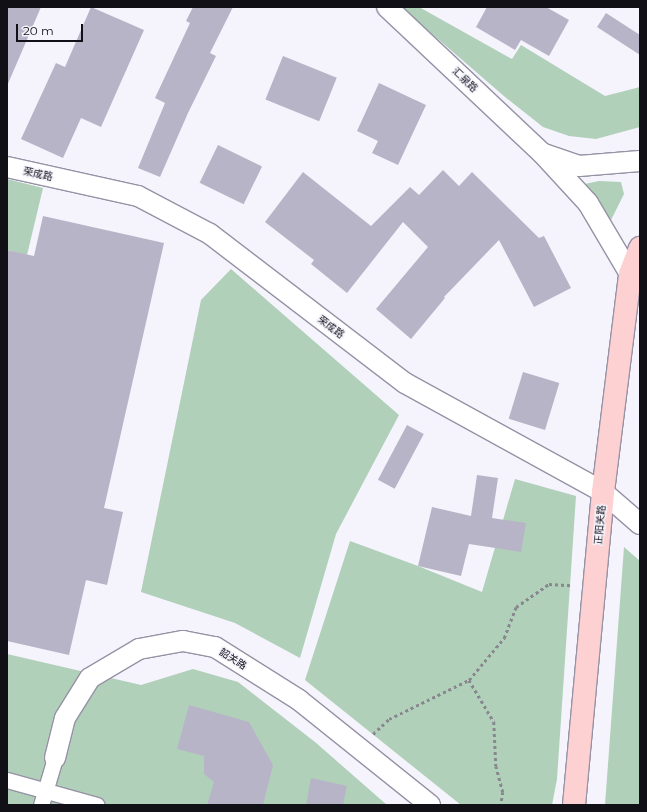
<!DOCTYPE html>
<meta charset="utf-8">
<style>
body{margin:0}
#map{position:relative;width:647px;height:812px;overflow:hidden;background:#f5f3fc;font-family:Montserrat,"Noto Sans SC",sans-serif}
div>[style]{position:absolute}
.green>*{inset:0;background:#b0d0b9}
.building>*{inset:0;background:#b8b4c8;transform-origin:0 0}
.path>*{height:2.5px;margin-top:-1.25px;transform-origin:0;background:repeating-linear-gradient(90deg,#88868e 0 3px,transparent 0 6px)}
.roads{filter:drop-shadow(1px 0 #9692a5) drop-shadow(-1px 0 #9692a5) drop-shadow(0 1px #9692a5) drop-shadow(0 -1px #9692a5)}
.pedestrian>*{height:15px;margin:-7.5px;padding:0 7.5px;transform-origin:7.5px;border-radius:7.5px;background:#fff}
.minor>*{height:20px;margin:-10px;padding:0 10px;transform-origin:10px;border-radius:10px;background:#fff}
.primary>*{height:22px;margin:-11px;padding:0 11px;transform-origin:11px;border-radius:11px;background:#fdd0d2}
span{translate:-50% -50%;white-space:nowrap;text-align:center;line-height:1.15;-webkit-text-stroke:3px #f5f3fc;paint-order:stroke}
.street-label{font-size:10px;color:#121017}
.frame{position:absolute;inset:0;border:8px solid #121017;pointer-events:none}
.scale{position:absolute;left:16px;top:24px;width:67px;height:18px;box-sizing:border-box;border:2px solid #121017;border-top:0;padding-left:5px;font-size:12px;line-height:14px;white-space:nowrap;color:#121017;-webkit-text-stroke:3px #f5f3fc;paint-order:stroke}
</style>
<div id="map">
<div class="green">
<i style="clip-path:polygon(401px 7px,419px 7px,512px 59px,521px 45px,605px 96px,640px 87px,640px 127px,596px 139px,569px 136px,543px 127px,505px 97px)"></i>
<i style="clip-path:polygon(7px 179px,43px 188px,27px 255px,7px 250px)"></i>
<i style="clip-path:polygon(599px 181px,621px 182px,624px 194px,610px 222px,580px 185px)"></i>
<i style="clip-path:polygon(231px 269px,399px 415px,336px 534px,300px 658px,235px 623px,141px 592px,201px 300px)"></i>
<i style="clip-path:polygon(515px 479px,576px 496px,557px 779px,552px 805px,461px 805px,305px 680px,350px 541px,418px 566px,482px 592px)"></i>
<i style="clip-path:polygon(624px 547px,640px 561px,640px 805px,605px 805px)"></i>
<i style="clip-path:polygon(7px 654px,141px 685px,193px 669px,238px 682px,315px 742px,387px 805px,7px 805px)"></i>
</div>
<div class="building">
<i style="clip-path:polygon(7px 7px,41px 7px,7px 86px)"></i>
<i style="clip-path:polygon(91px 7px,144px 30px,101px 127px,81px 118px,63px 158px,21px 139px,56px 63px,65px 67px)"></i>
<i style="clip-path:polygon(193px 7px,233px 7px,210px 53px,216px 56px,188px 113px,160px 177px,138px 168px,165px 103px,155px 98px,190px 23px,186px 21px)"></i>
<i style="clip-path:polygon(487px 7px,546px 7px,569px 20px,549px 56px,521px 40px,515px 50px,476px 27px)"></i>
<i style="clip-path:polygon(606px 13px,640px 35px,640px 55px,597px 27px)"></i>
<i style="left:283px;top:56px;width:58px;height:47px;rotate:22deg"></i>
<i style="clip-path:polygon(379px 83px,426px 105px,398px 165px,372px 153px,378px 141px,357px 131px)"></i>
<i style="left:218px;top:145px;width:49px;height:42px;rotate:26deg"></i>
<i style="clip-path:polygon(443px 170px,459px 186px,472px 172px,539px 238px,544px 236px,571px 288px,534px 307px,499px 240px,444px 297px,445px 298px,411px 339px,376px 309px,428px 247px,403px 222px,347px 293px,311px 264px,314px 260px,265px 222px,303px 172px,371px 226px,410px 187px,419px 195px)"></i>
<i style="clip-path:polygon(43px 216px,164px 243px,104px 508px,123px 512px,107px 585px,86px 580px,69px 655px,7px 641px,7px 250px,34px 256px)"></i>
<i style="left:523px;top:372px;width:38px;height:49px;rotate:17deg"></i>
<i style="left:407px;top:425px;width:19px;height:62px;rotate:28deg"></i>
<i style="clip-path:polygon(477px 475px,498px 478px,492px 518px,526px 523px,521px 552px,469px 544px,461px 576px,418px 566px,432px 507px,471px 516px)"></i>
<i style="clip-path:polygon(189px 705px,249px 722px,273px 765px,263px 805px,207px 805px,214px 782px,204px 774px,204px 756px,177px 749px)"></i>
<i style="clip-path:polygon(311px 778px,347px 786px,343px 805px,306px 805px)"></i>
</div>
<div class="path">
<i style="left:469px;top:680px;width:49px;rotate:59.2deg"></i>
<i style="left:494px;top:722px;width:44px;rotate:87.4deg"></i>
<i style="left:496px;top:766px;width:27px;rotate:75deg"></i>
<i style="left:503px;top:792px;width:13px;rotate:99deg"></i>
<i style="left:373px;top:734px;width:22px;rotate:-43deg"></i>
<i style="left:389px;top:719px;width:89px;rotate:-26deg"></i>
<i style="left:469px;top:680px;width:55px;rotate:-50.2deg"></i>
<i style="left:504px;top:638px;width:33px;rotate:-69deg"></i>
<i style="left:516px;top:607px;width:40px;rotate:-34.9deg"></i>
<i style="left:549px;top:584px;width:22px;rotate:3deg"></i>
</div>
<div class="roads">
<div class="pedestrian">
<i style="left:7px;top:780px;width:93px;rotate:15.5deg"></i>
<i style="left:41px;top:805px;width:49px;rotate:-73.4deg"></i>
</div>
<div class="minor">
<i style="left:387px;top:7px;width:213px;rotate:43.3deg"></i>
<i style="left:542px;top:153px;width:68px;rotate:47.4deg"></i>
<i style="left:588px;top:203px;width:82px;rotate:59.4deg"></i>
<i style="left:544px;top:154px;width:37px;rotate:19deg"></i>
<i style="left:579px;top:166px;width:61px;rotate:-4.7deg"></i>
<i style="left:7px;top:167px;width:134px;rotate:12.5deg"></i>
<i style="left:138px;top:196px;width:81px;rotate:27.8deg"></i>
<i style="left:210px;top:234px;width:245px;rotate:37.4deg"></i>
<i style="left:405px;top:383px;width:226px;rotate:28.8deg"></i>
<i style="left:603px;top:492px;width:49px;rotate:40.9deg"></i>
<i style="left:55px;top:758px;width:41px;rotate:-76deg"></i>
<i style="left:65px;top:718px;width:47px;rotate:-58deg"></i>
<i style="left:90px;top:678px;width:57px;rotate:-30.6deg"></i>
<i style="left:139px;top:649px;width:45px;rotate:-10.3deg"></i>
<i style="left:183px;top:641px;width:33px;rotate:11deg"></i>
<i style="left:215px;top:647px;width:99px;rotate:32.2deg"></i>
<i style="left:299px;top:700px;width:168px;rotate:38.7deg"></i>
</div>
<div class="primary">
<i style="left:574px;top:805px;width:314px;rotate:-84.7deg"></i>
<i style="left:603px;top:492px;width:220px;rotate:-82.9deg"></i>
<i style="left:630px;top:274px;width:28px;rotate:-69deg"></i>
</div>
</div>
<div class="street-label">
<span style="left:465px;top:80px;rotate:43deg">汇泉路</span>
<span style="left:38px;top:174px;rotate:12deg">荣成路</span>
<span style="left:331px;top:327px;rotate:37deg">荣成路</span>
<span style="left:600px;top:525px;rotate:-85deg">正阳关路</span>
<span style="left:233px;top:659px;rotate:32deg">韶关路</span>
</div>
<div class="frame"></div>
<div class="scale">20 m</div>
</div>
